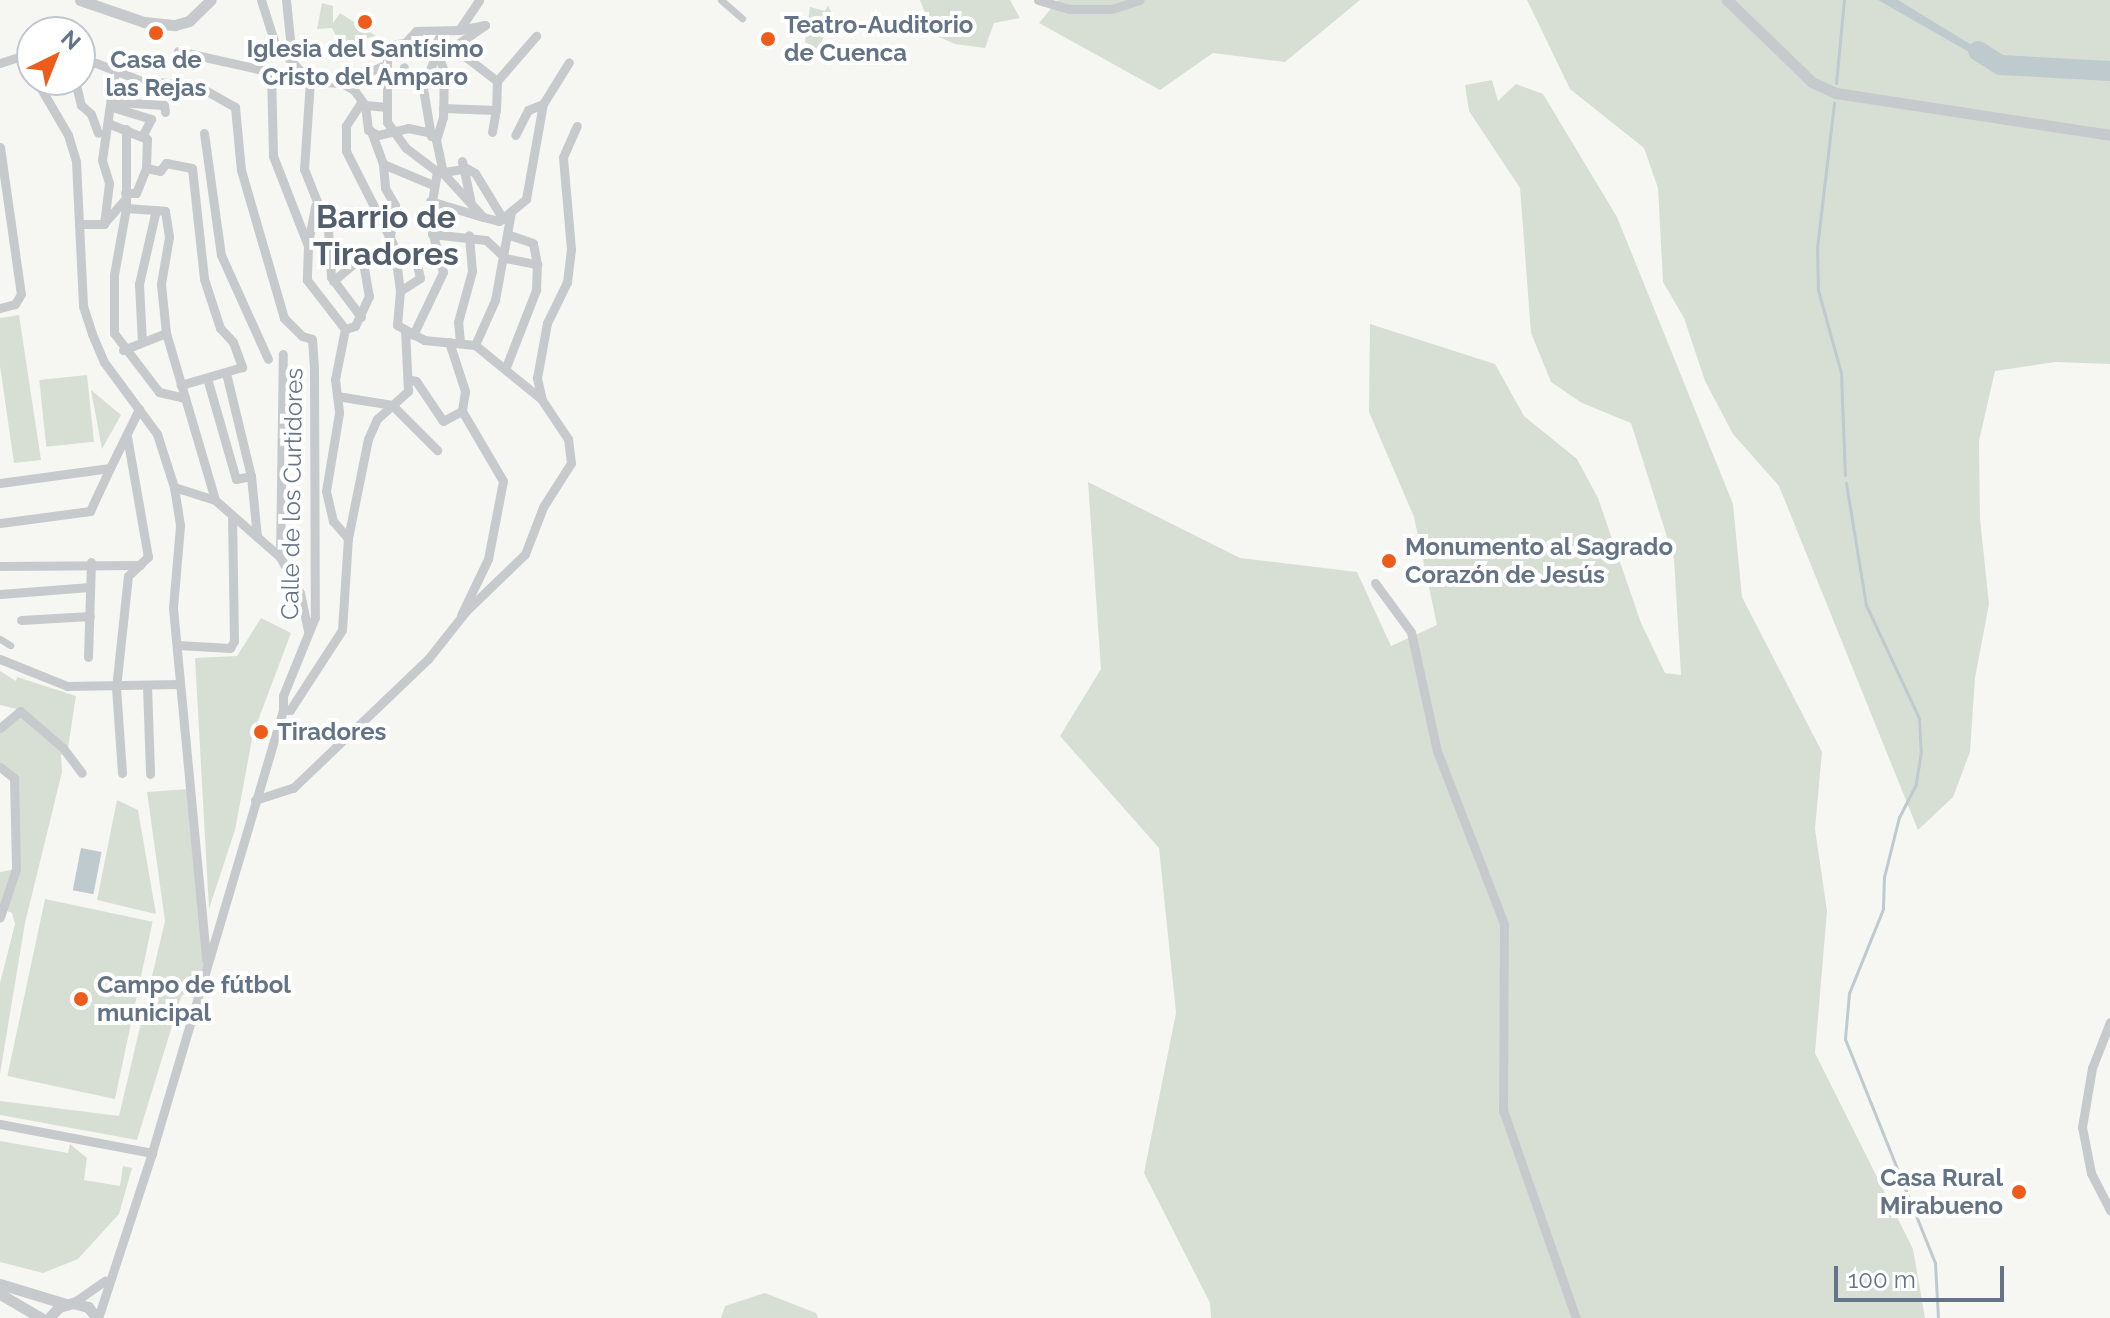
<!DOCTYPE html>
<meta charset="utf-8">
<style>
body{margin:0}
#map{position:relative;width:2110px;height:1318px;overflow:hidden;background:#f6f7f3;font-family:Raleway,sans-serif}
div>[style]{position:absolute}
.green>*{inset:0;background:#d7dfd4;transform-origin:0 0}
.water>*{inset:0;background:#bfcacf;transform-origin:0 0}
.stream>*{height:3px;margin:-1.5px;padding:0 1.5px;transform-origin:1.5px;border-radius:1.5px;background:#bfcacf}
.river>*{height:20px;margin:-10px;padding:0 10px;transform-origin:10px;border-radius:10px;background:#bfcacf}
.pedestrian>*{height:7px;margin:-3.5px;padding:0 3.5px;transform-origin:3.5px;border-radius:3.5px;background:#c6cacd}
.minor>*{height:9px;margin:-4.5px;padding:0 4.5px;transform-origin:4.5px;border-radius:4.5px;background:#c6cacd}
.tertiary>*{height:11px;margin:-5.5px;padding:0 5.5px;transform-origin:5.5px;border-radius:5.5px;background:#c6cacd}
.dots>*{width:22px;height:22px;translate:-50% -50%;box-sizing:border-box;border:4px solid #fff;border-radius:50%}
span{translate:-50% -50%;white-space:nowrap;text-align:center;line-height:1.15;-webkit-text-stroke:8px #fff;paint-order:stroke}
.poi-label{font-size:24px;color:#647486;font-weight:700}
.left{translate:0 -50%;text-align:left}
.right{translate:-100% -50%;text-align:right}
.street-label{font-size:24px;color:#647486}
.district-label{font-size:32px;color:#525e6b;font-weight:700}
.north{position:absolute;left:16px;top:16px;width:80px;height:80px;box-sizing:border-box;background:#fff;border:2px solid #c1c7cf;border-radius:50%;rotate:43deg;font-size:22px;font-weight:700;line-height:32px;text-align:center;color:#647486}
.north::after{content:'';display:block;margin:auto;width:28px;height:36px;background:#ee5c1c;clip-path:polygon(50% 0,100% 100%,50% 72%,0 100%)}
.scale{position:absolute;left:1834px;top:1266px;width:170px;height:36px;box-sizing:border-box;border:4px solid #647486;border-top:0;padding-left:10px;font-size:24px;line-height:28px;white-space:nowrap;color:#647486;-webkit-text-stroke:6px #fff;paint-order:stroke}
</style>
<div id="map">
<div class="green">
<i style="clip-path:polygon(920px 0,1010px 0,1020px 18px,994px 23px,985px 48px,955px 44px,934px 35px)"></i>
<i style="clip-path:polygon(1058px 0,1360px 0,1285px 62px,1213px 53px,1160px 90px,1039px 23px)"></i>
<i style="clip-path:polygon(1527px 0,2110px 0,2110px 364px,2055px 362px,1995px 371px,1979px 441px,1980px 519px,1989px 604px,1975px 678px,1970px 752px,1953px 797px,1918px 830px,1779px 486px,1733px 434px,1705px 381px,1684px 318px,1663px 282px,1658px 188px,1644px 148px,1570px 89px)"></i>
<i style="clip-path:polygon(322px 3px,333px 6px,333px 23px,340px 13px,376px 36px,340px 44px,332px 28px,317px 29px)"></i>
<i style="clip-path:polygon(828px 5px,832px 14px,819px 49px,815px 48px,805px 42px,810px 7px,825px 11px)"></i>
<i style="clip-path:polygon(1492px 80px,1498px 101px,1516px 84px,1543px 94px,1617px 217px,1733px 504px,1742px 597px,1822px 752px,1815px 829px,1827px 911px,1815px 1053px,1913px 1249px,1925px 1318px,1211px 1318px,1210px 1303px,1144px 1173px,1176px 1013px,1159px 848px,1060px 736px,1101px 669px,1088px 482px,1240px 558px,1357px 572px,1391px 646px,1437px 625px,1414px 517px,1369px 412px,1370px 324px,1495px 364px,1524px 416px,1577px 459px,1598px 498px,1641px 623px,1665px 673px,1681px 675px,1674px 559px,1631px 423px,1582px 403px,1551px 382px,1531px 333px,1520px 188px,1469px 111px,1465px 85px)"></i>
<i style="clip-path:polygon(19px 315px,41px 460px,14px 463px,0 366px,0 318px)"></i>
<i style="left:87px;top:375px;width:67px;height:48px;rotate:84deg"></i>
<i style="clip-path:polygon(91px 390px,121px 415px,102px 449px)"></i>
<i style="clip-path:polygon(261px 618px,291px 633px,253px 734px,235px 830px,209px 909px,195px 658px,237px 656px)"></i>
<i style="clip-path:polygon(0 671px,16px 681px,17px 677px,76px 696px,68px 748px,61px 755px,62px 772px,25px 923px,0 1074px,0 983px,15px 924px,12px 913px,5px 910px,0 917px,0 872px,15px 869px,14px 778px,0 767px,0 728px,26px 711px,0 705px)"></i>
<i style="clip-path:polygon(189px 789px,207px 967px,181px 997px,137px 1140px,0 1115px,0 1101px,119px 1116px,165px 921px,147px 792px)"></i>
<i style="clip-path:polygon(117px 800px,138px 810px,156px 914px,97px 900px)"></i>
<i style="left:45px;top:899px;width:110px;height:181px;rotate:12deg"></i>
<i style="clip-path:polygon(0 1141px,68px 1153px,70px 1144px,87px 1158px,84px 1180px,120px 1186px,123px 1166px,132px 1168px,119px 1214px,78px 1259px,43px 1273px,0 1262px)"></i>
<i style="clip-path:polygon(765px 1293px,816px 1313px,818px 1318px,721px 1318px,725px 1306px)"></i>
</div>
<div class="water">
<i style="clip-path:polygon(1878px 0,1898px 0,2001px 63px,1997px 68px)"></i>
<i style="left:81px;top:848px;width:21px;height:43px;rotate:11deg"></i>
</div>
<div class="stream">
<i style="left:1836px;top:83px;width:83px;rotate:-84.5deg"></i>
<i style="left:1834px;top:103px;width:145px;rotate:96.7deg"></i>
<i style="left:1817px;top:247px;width:43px;rotate:88.7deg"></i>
<i style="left:1818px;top:290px;width:86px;rotate:74.5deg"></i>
<i style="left:1841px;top:373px;width:102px;rotate:87.8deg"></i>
<i style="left:1846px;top:483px;width:124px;rotate:80.7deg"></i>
<i style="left:1866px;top:605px;width:125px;rotate:64.9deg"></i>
<i style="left:1919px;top:718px;width:33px;rotate:87deg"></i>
<i style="left:1921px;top:751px;width:33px;rotate:99deg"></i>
<i style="left:1916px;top:784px;width:37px;rotate:117deg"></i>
<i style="left:1899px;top:817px;width:62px;rotate:104deg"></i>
<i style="left:1884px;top:877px;width:32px;rotate:92deg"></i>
<i style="left:1883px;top:909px;width:91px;rotate:112deg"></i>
<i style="left:1849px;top:993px;width:46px;rotate:95deg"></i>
<i style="left:1845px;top:1039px;width:241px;rotate:68.1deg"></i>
<i style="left:1935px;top:1263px;width:55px;rotate:86.9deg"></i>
</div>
<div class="river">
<i style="left:1978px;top:51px;width:26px;rotate:32deg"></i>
<i style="left:2000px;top:65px;width:110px;rotate:3.1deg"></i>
</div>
<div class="pedestrian">
<i style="left:721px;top:0;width:28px;rotate:41deg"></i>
<i style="left:0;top:639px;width:12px;rotate:31deg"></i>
</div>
<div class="minor">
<i style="left:261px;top:0;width:46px;rotate:72.3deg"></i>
<i style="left:275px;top:44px;width:51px;rotate:46.6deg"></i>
<i style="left:310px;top:81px;width:88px;rotate:93.9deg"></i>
<i style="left:304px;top:169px;width:65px;rotate:68.2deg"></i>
<i style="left:328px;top:229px;width:48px;rotate:86.4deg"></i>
<i style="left:331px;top:277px;width:50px;rotate:53.1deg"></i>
<i style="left:286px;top:0;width:58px;rotate:84.1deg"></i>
<i style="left:1038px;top:0;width:32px;rotate:16deg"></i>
<i style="left:1069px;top:9px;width:43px"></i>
<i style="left:1112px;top:9px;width:29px;rotate:-18deg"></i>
<i style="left:459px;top:30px;width:43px;rotate:178.7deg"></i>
<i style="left:416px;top:31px;width:16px;rotate:133deg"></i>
<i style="left:405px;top:43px;width:18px;rotate:174deg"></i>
<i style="left:387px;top:45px;width:77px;rotate:90deg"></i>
<i style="left:387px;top:122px;width:32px;rotate:54deg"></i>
<i style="left:406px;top:148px;width:41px;rotate:37.1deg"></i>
<i style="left:439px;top:173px;width:27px;rotate:-10deg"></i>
<i style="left:466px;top:168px;width:10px;rotate:29deg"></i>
<i style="left:475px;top:173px;width:54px;rotate:58.7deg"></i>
<i style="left:79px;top:32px;width:2px;rotate:-90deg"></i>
<i style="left:178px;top:51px;width:95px;rotate:12.7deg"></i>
<i style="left:271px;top:72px;width:84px;rotate:88.6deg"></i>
<i style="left:273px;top:156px;width:97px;rotate:68.7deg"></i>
<i style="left:308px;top:246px;width:34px;rotate:92deg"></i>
<i style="left:307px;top:280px;width:62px;rotate:52.2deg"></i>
<i style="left:345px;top:329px;width:51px;rotate:101.3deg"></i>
<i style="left:335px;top:379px;width:34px;rotate:83deg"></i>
<i style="left:339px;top:413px;width:79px;rotate:99.5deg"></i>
<i style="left:326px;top:491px;width:31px;rotate:77deg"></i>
<i style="left:333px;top:521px;width:23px;rotate:49deg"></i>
<i style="left:437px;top:52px;width:20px;rotate:70deg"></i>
<i style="left:444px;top:71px;width:46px;rotate:91.2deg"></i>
<i style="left:443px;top:117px;width:24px;rotate:107deg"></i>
<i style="left:436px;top:140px;width:34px;rotate:78deg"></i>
<i style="left:443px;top:173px;width:59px;rotate:47.7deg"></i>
<i style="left:483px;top:217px;width:16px;rotate:14deg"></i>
<i style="left:499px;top:221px;width:35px;rotate:-39deg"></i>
<i style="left:526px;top:199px;width:97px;rotate:-79.9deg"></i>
<i style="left:543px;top:104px;width:16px;rotate:158deg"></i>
<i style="left:528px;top:110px;width:28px;rotate:117deg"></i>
<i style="left:21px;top:56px;width:20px;rotate:57deg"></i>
<i style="left:21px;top:56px;width:16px;rotate:-47deg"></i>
<i style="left:439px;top:57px;width:56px;rotate:-34.8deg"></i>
<i style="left:485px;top:25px;width:26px;rotate:169deg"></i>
<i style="left:459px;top:30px;width:36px;rotate:-56deg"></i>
<i style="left:0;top:63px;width:22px;rotate:-18deg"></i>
<i style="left:80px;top:66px;width:16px;rotate:-11deg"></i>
<i style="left:96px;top:63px;width:49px;rotate:21.4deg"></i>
<i style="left:142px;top:81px;width:54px;rotate:4.2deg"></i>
<i style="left:196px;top:85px;width:45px;rotate:29.4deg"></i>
<i style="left:235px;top:107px;width:63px;rotate:84.6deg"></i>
<i style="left:241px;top:170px;width:154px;rotate:73.8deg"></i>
<i style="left:284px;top:318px;width:25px;rotate:45deg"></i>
<i style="left:302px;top:336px;width:10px;rotate:17deg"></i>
<i style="left:312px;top:339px;width:29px;rotate:86deg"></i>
<i style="left:314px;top:368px;width:249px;rotate:89.8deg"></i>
<i style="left:315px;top:617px;width:85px;rotate:112.1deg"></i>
<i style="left:283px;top:696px;width:14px;rotate:90deg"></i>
<i style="left:283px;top:710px;width:462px;rotate:106.5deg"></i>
<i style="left:152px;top:1153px;width:174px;rotate:108.1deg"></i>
<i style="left:271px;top:72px;width:33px;rotate:3deg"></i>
<i style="left:385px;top:75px;width:17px;rotate:7deg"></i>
<i style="left:402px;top:77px;width:10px;rotate:-79deg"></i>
<i style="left:36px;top:80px;width:64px;rotate:59.8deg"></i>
<i style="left:68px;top:135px;width:28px;rotate:73deg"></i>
<i style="left:76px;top:162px;width:144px;rotate:87.2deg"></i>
<i style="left:83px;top:306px;width:29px;rotate:72deg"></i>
<i style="left:92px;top:334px;width:30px;rotate:67deg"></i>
<i style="left:104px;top:362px;width:89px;rotate:53.6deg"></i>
<i style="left:157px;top:434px;width:56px;rotate:72.2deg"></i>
<i style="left:174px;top:487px;width:39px;rotate:81deg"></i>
<i style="left:180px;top:526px;width:82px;rotate:94.9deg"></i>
<i style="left:173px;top:608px;width:354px;rotate:84.6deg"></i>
<i style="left:62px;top:80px;width:8px;rotate:60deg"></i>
<i style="left:75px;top:80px;width:26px;rotate:77deg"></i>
<i style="left:81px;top:105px;width:13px;rotate:42deg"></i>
<i style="left:91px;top:114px;width:20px;rotate:70deg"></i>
<i style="left:310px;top:81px;width:32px;rotate:4deg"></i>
<i style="left:342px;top:83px;width:14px;rotate:30deg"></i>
<i style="left:354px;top:90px;width:19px;rotate:54deg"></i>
<i style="left:365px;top:105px;width:25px;rotate:83deg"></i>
<i style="left:368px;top:130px;width:11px;rotate:27deg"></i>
<i style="left:378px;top:135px;width:31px;rotate:-13deg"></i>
<i style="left:408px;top:128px;width:19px;rotate:12deg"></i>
<i style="left:497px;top:81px;width:60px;rotate:-49.1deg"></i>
<i style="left:342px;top:83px;width:44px;rotate:-22.5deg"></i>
<i style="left:362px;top:101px;width:30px;rotate:123deg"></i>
<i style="left:346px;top:126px;width:25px;rotate:90deg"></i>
<i style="left:346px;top:151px;width:106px;rotate:63.2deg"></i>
<i style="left:394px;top:246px;width:45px;rotate:82.4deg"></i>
<i style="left:400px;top:291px;width:34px;rotate:95deg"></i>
<i style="left:397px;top:325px;width:31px;rotate:29deg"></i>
<i style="left:424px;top:340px;width:51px;rotate:5.6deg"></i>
<i style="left:475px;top:345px;width:84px;rotate:39.2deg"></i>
<i style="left:114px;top:102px;width:50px;rotate:3.4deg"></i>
<i style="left:164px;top:105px;width:7px;rotate:82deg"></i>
<i style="left:543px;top:104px;width:49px;rotate:-58.2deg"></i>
<i style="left:365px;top:105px;width:22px;rotate:5deg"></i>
<i style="left:112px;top:107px;width:41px;rotate:17.1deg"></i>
<i style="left:151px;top:119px;width:20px;rotate:117deg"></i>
<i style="left:443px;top:108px;width:53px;rotate:2.2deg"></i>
<i style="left:496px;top:110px;width:29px;rotate:-88deg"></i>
<i style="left:497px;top:81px;width:56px;rotate:-142.3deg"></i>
<i style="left:110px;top:124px;width:40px;rotate:22deg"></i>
<i style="left:147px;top:139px;width:29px;rotate:92deg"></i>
<i style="left:146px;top:168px;width:14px;rotate:12deg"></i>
<i style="left:160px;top:171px;width:10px;rotate:-53deg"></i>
<i style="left:166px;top:163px;width:26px;rotate:11deg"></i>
<i style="left:192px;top:168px;width:112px;rotate:83.8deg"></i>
<i style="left:204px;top:279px;width:52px;rotate:71.9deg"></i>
<i style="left:220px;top:328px;width:19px;rotate:47deg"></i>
<i style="left:233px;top:342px;width:27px;rotate:70deg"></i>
<i style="left:242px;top:367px;width:64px;rotate:163.6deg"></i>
<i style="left:126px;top:129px;width:79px;rotate:90deg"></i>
<i style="left:126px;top:208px;width:68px;rotate:100.2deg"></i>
<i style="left:114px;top:275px;width:58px;rotate:90deg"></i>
<i style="left:114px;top:333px;width:74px;rotate:52.7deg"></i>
<i style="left:159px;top:392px;width:27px;rotate:13deg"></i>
<i style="left:371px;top:131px;width:35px;rotate:70deg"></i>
<i style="left:383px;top:164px;width:54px;rotate:22.8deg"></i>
<i style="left:492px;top:132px;width:22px;rotate:-80deg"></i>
<i style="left:204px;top:133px;width:123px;rotate:82.1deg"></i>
<i style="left:221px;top:255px;width:114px;rotate:65.7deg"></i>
<i style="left:431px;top:136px;width:49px;rotate:-99.5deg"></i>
<i style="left:423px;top:88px;width:39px;rotate:-69deg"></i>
<i style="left:437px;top:52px;width:19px;rotate:-102deg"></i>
<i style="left:0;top:147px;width:148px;rotate:81.9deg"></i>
<i style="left:21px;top:294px;width:12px;rotate:121deg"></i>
<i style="left:15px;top:304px;width:16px;rotate:165deg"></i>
<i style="left:462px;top:161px;width:40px;rotate:78deg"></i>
<i style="left:383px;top:164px;width:24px;rotate:85deg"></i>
<i style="left:385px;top:188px;width:20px;rotate:60deg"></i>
<i style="left:395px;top:205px;width:32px;rotate:99deg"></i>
<i style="left:125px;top:193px;width:11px"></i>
<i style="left:136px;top:193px;width:27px;rotate:-68deg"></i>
<i style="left:430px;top:201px;width:55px;rotate:16.8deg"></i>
<i style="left:126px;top:208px;width:39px;rotate:4deg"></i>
<i style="left:165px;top:211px;width:26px;rotate:81deg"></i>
<i style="left:169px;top:237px;width:48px;rotate:99.7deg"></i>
<i style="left:161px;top:284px;width:49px;rotate:84.2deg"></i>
<i style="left:166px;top:333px;width:174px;rotate:73.6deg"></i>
<i style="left:215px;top:500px;width:86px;rotate:41.2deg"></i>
<i style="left:280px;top:557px;width:41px;rotate:60.9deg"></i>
<i style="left:300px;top:593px;width:40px;rotate:78deg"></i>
<i style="left:106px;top:221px;width:29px;rotate:-49deg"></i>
<i style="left:79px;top:224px;width:25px"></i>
<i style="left:104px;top:224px;width:41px;rotate:-83deg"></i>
<i style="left:109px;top:183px;width:24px;rotate:-107deg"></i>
<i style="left:102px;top:160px;width:91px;rotate:-81.8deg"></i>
<i style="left:432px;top:234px;width:54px;rotate:6.3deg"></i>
<i style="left:486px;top:240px;width:26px;rotate:43deg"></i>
<i style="left:505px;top:258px;width:33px;rotate:11deg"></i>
<i style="left:308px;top:243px;width:38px;rotate:-79deg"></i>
<i style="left:333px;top:281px;width:38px;rotate:-40deg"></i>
<i style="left:362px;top:257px;width:40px;rotate:80deg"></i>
<i style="left:369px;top:296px;width:33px;rotate:115deg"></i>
<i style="left:355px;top:326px;width:10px;rotate:163deg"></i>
<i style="left:400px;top:291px;width:24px;rotate:-33deg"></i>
<i style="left:420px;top:278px;width:27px;rotate:-103deg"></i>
<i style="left:413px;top:335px;width:70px;rotate:-64.5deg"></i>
<i style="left:443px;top:272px;width:54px;rotate:-105.1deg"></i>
<i style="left:429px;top:220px;width:50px;rotate:-80.7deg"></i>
<i style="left:142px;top:342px;width:58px;rotate:-93deg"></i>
<i style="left:139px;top:284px;width:76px;rotate:-77.1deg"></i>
<i style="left:449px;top:342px;width:52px;rotate:71.9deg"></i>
<i style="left:465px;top:391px;width:20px;rotate:99deg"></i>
<i style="left:462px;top:411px;width:81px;rotate:59.6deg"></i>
<i style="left:503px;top:481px;width:79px;rotate:100.9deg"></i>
<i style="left:488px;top:559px;width:62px;rotate:115.7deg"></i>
<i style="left:460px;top:343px;width:21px;rotate:-95deg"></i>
<i style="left:458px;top:322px;width:53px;rotate:-74.6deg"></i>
<i style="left:472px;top:271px;width:36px;rotate:-95deg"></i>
<i style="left:475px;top:345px;width:49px;rotate:-66deg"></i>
<i style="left:495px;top:300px;width:89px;rotate:-79.7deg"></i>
<i style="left:123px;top:350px;width:46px;rotate:-21.6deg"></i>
<i style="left:506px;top:367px;width:83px;rotate:-68.7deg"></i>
<i style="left:536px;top:290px;width:26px;rotate:-88deg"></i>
<i style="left:537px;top:264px;width:21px;rotate:-101deg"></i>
<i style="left:533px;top:243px;width:24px;rotate:-161deg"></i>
<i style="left:226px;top:373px;width:106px;rotate:76.4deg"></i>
<i style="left:251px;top:476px;width:61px;rotate:84.4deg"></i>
<i style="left:207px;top:378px;width:105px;rotate:74deg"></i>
<i style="left:236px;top:479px;width:15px;rotate:-11deg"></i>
<i style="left:408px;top:379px;width:8px;rotate:14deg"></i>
<i style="left:416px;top:381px;width:48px;rotate:56deg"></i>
<i style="left:443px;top:421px;width:21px;rotate:-28deg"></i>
<i style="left:337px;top:396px;width:56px;rotate:9.3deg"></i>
<i style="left:392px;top:405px;width:64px;rotate:45deg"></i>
<i style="left:0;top:483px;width:111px;rotate:-7.8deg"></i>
<i style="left:110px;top:468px;width:66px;rotate:-63.8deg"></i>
<i style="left:174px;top:487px;width:43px;rotate:17.6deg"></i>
<i style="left:0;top:523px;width:91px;rotate:-7.6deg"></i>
<i style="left:90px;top:511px;width:47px;rotate:-65.1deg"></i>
<i style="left:280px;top:557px;width:203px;rotate:-89.2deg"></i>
<i style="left:0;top:566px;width:140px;rotate:-0.4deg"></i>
<i style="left:1375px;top:583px;width:61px;rotate:53.7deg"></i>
<i style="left:1411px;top:632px;width:122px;rotate:77.7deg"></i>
<i style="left:1437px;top:751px;width:186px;rotate:68.8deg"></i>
<i style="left:1504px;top:924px;width:186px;rotate:90.3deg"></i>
<i style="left:1503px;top:1110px;width:220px;rotate:70.7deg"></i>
<i style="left:0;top:594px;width:90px;rotate:-4.4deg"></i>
<i style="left:21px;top:620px;width:69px;rotate:-3.3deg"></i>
<i style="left:177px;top:645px;width:53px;rotate:3.2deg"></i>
<i style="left:230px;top:648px;width:8px;rotate:-60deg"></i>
<i style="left:234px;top:641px;width:124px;rotate:-90.9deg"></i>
<i style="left:88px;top:657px;width:95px;rotate:-88.2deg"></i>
<i style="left:0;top:659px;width:72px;rotate:21.9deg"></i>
<i style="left:67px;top:686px;width:112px;rotate:-1deg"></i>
<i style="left:147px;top:686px;width:88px;rotate:88deg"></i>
<i style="left:283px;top:710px;width:7px"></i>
<i style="left:290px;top:710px;width:95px;rotate:-57deg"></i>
<i style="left:342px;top:630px;width:92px;rotate:-86.3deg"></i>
<i style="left:348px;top:538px;width:101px;rotate:-78.6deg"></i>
<i style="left:368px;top:439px;width:22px;rotate:-66deg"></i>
<i style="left:377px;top:419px;width:42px;rotate:-42.1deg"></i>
<i style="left:408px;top:391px;width:61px;rotate:-92.8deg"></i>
<i style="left:0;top:728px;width:26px;rotate:-40deg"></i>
<i style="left:20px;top:711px;width:57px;rotate:40.7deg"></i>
<i style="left:63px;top:748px;width:31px;rotate:53deg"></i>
<i style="left:0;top:767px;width:18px;rotate:38deg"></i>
<i style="left:14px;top:778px;width:91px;rotate:88.7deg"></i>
<i style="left:16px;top:869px;width:51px;rotate:108.4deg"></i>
<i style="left:122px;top:773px;width:85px;rotate:-94deg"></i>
<i style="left:116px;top:688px;width:113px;rotate:-83.9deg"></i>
<i style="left:128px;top:576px;width:28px;rotate:-44deg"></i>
<i style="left:148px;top:557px;width:122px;rotate:-99.9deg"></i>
<i style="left:255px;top:800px;width:40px;rotate:-18deg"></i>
<i style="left:293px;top:788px;width:187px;rotate:-43.7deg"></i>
<i style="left:428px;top:659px;width:61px;rotate:-51.6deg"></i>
<i style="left:466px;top:611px;width:82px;rotate:-44deg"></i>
<i style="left:525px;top:554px;width:50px;rotate:-69deg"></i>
<i style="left:543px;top:507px;width:52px;rotate:-57.5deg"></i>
<i style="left:571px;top:463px;width:24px;rotate:-97deg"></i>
<i style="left:568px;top:439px;width:47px;rotate:-123.7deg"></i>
<i style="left:542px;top:400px;width:23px;rotate:-103deg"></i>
<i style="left:537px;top:378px;width:56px;rotate:-79.7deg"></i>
<i style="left:547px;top:323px;width:46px;rotate:-64deg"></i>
<i style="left:567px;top:282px;width:33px;rotate:-83deg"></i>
<i style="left:571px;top:249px;width:92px;rotate:-95deg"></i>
<i style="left:563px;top:157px;width:34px;rotate:-66deg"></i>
<i style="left:2110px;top:1022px;width:49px;rotate:111.4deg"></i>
<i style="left:2092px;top:1068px;width:60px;rotate:99.6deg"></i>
<i style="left:2082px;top:1127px;width:47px;rotate:78.9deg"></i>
<i style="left:2091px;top:1173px;width:42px;rotate:62.8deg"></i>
<i style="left:0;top:1124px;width:155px;rotate:10.8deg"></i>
<i style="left:73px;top:1303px;width:39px;rotate:-35deg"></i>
</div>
<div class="tertiary">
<i style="left:80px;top:0;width:68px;rotate:19deg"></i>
<i style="left:144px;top:22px;width:31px;rotate:6deg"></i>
<i style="left:175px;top:25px;width:15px;rotate:-16deg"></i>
<i style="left:189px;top:21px;width:30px;rotate:-44deg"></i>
<i style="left:1727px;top:0;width:118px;rotate:44deg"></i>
<i style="left:1812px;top:82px;width:26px;rotate:25deg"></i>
<i style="left:1836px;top:93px;width:277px;rotate:8.7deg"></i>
<i style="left:0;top:1284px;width:69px;rotate:16.9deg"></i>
<i style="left:0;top:1294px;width:48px;rotate:30.3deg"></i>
<i style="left:49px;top:1318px;width:15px;rotate:-48deg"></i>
<i style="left:59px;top:1307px;width:15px;rotate:-16deg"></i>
<i style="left:73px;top:1303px;width:16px;rotate:15deg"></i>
<i style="left:88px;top:1307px;width:14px;rotate:51deg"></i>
</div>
<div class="dots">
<i style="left:365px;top:22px;background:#ee5c1c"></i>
<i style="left:156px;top:33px;background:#ee5c1c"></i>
<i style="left:768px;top:39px;background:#ee5c1c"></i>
<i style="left:1389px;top:561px;background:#ee5c1c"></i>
<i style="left:261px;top:732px;background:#ee5c1c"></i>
<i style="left:81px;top:999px;background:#ee5c1c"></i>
<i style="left:2019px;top:1192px;background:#ee5c1c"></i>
</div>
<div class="poi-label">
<span class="left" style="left:784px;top:39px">Teatro-Auditorio<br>de Cuenca</span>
<span style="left:365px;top:63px">Iglesia del Santísimo<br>Cristo del Amparo</span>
<span style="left:156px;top:74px">Casa de<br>las Rejas</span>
<span class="left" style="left:1405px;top:561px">Monumento al Sagrado<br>Corazón de Jesús</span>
<span class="left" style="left:277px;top:732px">Tiradores</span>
<span class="left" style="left:97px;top:999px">Campo de fútbol<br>municipal</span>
<span class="right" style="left:2003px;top:1192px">Casa Rural<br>Mirabueno</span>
</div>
<div class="street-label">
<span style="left:292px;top:494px;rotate:-89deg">Calle de los Curtidores</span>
</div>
<div class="district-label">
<span style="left:386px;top:236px">Barrio de<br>Tiradores</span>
</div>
<div class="north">N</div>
<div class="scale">100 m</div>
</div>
